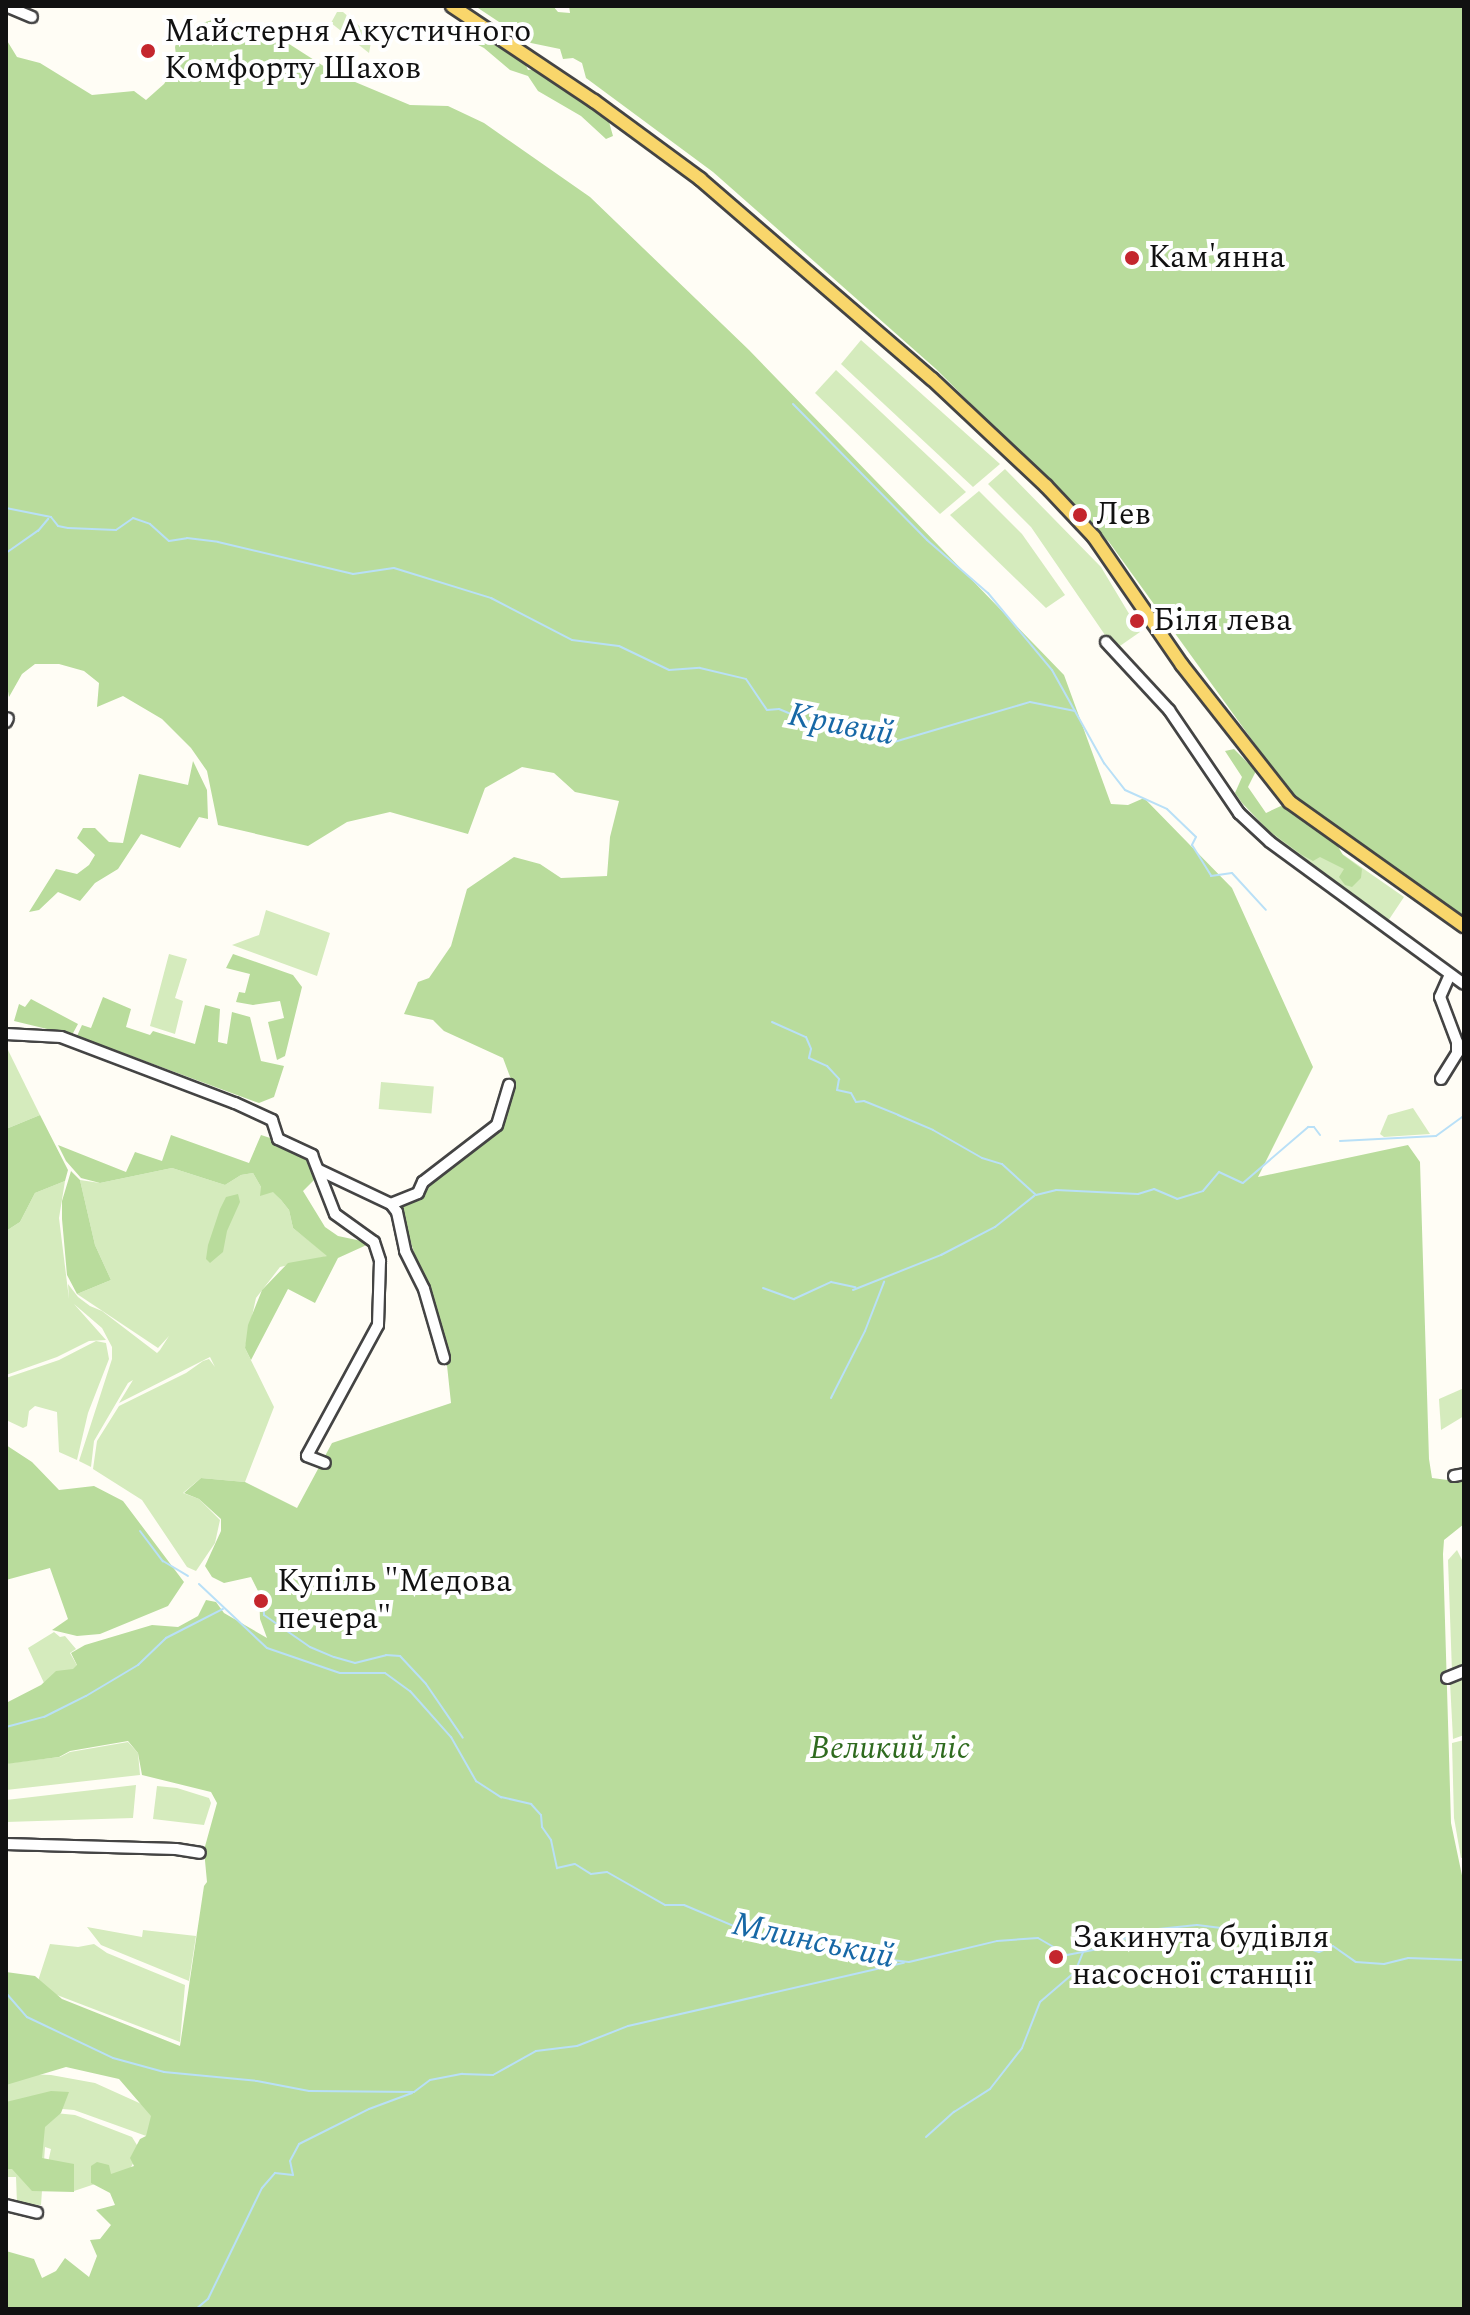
<!DOCTYPE html>
<meta charset="utf-8">
<style>
body{margin:0}
#map{position:relative;width:1470px;height:2315px;overflow:hidden;background:#fffdf5;font-family:Spectral,serif}
div>[style]{position:absolute}
.green>*{inset:0;background:#d5ebbd;transform-origin:0 0}
.forest>*{inset:0;background:#b9dc9c}
.stream>*{height:2px;margin:-1px;padding:0 1px;transform-origin:1px;border-radius:1px;background:#b9e0f7}
.roads{filter:drop-shadow(2px 0 #444) drop-shadow(-2px 0 #444) drop-shadow(0 2px #444) drop-shadow(0 -2px #444)}
.minor>*{height:10px;margin:-5px;padding:0 5px;transform-origin:5px;border-radius:5px;background:#fff}
.major>*{height:12px;margin:-6px;padding:0 6px;transform-origin:6px;border-radius:6px;background:#f9d66b}
.dots>*{width:22px;height:22px;translate:-50% -50%;box-sizing:border-box;border:4px solid #fff;border-radius:50%}
span{translate:-50% -50%;white-space:nowrap;text-align:center;line-height:1.15;-webkit-text-stroke:8px #fff;paint-order:stroke}
.poi-label{font-size:32px;color:#111}
.left{translate:0 -50%;text-align:left}
.park-label{font-size:32px;color:#2f6b1f;font-style:italic}
.water-label{font-size:34px;color:#1768a6;font-style:italic}
.frame{position:absolute;inset:0;border:8px solid #111;pointer-events:none}
</style>
<div id="map">
<div class="green">
<i style="clip-path:polygon(337px 12px,343px 12px,364px 30px,371px 42px,369px 53px,331px 23px)"></i>
<i style="clip-path:polygon(861px 340px,896px 371px,1000px 464px,973px 487px,841px 364px)"></i>
<i style="clip-path:polygon(836px 370px,944px 471px,966px 492px,940px 514px,815px 393px)"></i>
<i style="clip-path:polygon(1005px 469px,1101px 567px,1140px 632px,1117px 648px,1105px 635px,1031px 527px,988px 484px)"></i>
<i style="clip-path:polygon(979px 491px,1022px 534px,1065px 595px,1046px 608px,950px 515px)"></i>
<i style="clip-path:polygon(1285px 810px,1305px 828px,1404px 897px,1386px 924px,1262px 830px)"></i>
<i style="clip-path:polygon(266px 910px,330px 933px,317px 976px,232px 945px,259px 935px)"></i>
<i style="clip-path:polygon(169px 954px,187px 959px,175px 998px,183px 1001px,175px 1034px,150px 1026px)"></i>
<i style="clip-path:polygon(6px 1046px,40px 1115px,6px 1129px)"></i>
<i style="left:381px;top:1082px;width:53px;height:27px;rotate:5deg"></i>
<i style="clip-path:polygon(1413px 1108px,1430px 1134px,1384px 1137px,1380px 1134px,1388px 1115px)"></i>
<i style="clip-path:polygon(172px 1168px,225px 1185px,241px 1175px,253px 1173px,261px 1187px,273px 1191px,281px 1200px,289px 1210px,293px 1228px,328px 1256px,280px 1267px,256px 1298px,245px 1348px,274px 1407px,245px 1482px,201px 1478px,183px 1493px,199px 1499px,220px 1520px,215px 1543px,196px 1571px,187px 1567px,142px 1500px,93px 1469px,97px 1441px,119px 1406px,186px 1373px,203px 1361px,209px 1359px,215px 1367px,210px 1357px,119px 1403px,133px 1380px,128px 1383px,94px 1441px,91px 1467px,79px 1461px,112px 1359px,112px 1347px,102px 1328px,74px 1304px,106px 1340px,89px 1341px,57px 1357px,6px 1375px,6px 1231px,20px 1222px,35px 1193px,65px 1181px,59px 1218px,69px 1299px,68px 1284px,78px 1297px,90px 1306px,102px 1311px,157px 1353px,160px 1350px,169px 1336px,158px 1348px,77px 1294px,111px 1280px,95px 1245px,80px 1180px,100px 1183px)"></i>
<i style="clip-path:polygon(96px 1341px,106px 1343px,109px 1359px,88px 1413px,77px 1460px,59px 1452px,57px 1412px,35px 1406px,29px 1411px,27px 1426px,23px 1428px,6px 1420px,6px 1378px,59px 1360px)"></i>
<i style="clip-path:polygon(1464px 1388px,1464px 1416px,1441px 1430px,1439px 1399px)"></i>
<i style="clip-path:polygon(1457px 1550px,1464px 1564px,1464px 1669px,1452px 1672px,1448px 1560px)"></i>
<i style="clip-path:polygon(54px 1632px,60px 1637px,65px 1636px,76px 1649px,70px 1653px,83px 1676px,44px 1683px,28px 1648px)"></i>
<i style="clip-path:polygon(1464px 1673px,1464px 1735px,1453px 1739px,1450px 1682px)"></i>
<i style="clip-path:polygon(1464px 1740px,1464px 1857px,1461px 1858px,1454px 1818px,1452px 1743px)"></i>
<i style="clip-path:polygon(128px 1742px,138px 1753px,140px 1775px,6px 1790px,6px 1765px,9px 1763px,60px 1757px,70px 1752px)"></i>
<i style="clip-path:polygon(136px 1785px,133px 1818px,6px 1822px,6px 1800px)"></i>
<i style="clip-path:polygon(157px 1786px,177px 1788px,209px 1798px,211px 1803px,204px 1825px,153px 1819px)"></i>
<i style="clip-path:polygon(87px 1927px,142px 1937px,143px 1930px,196px 1936px,189px 1981px,101px 1945px)"></i>
<i style="clip-path:polygon(50px 1944px,78px 1947px,94px 1944px,107px 1953px,185px 1985px,180px 2042px,36px 1987px)"></i>
<i style="clip-path:polygon(6px 2073px,51px 2075px,95px 2083px,157px 2111px,149px 2137px,74px 2110px,6px 2104px)"></i>
<i style="clip-path:polygon(6px 2108px,75px 2115px,132px 2137px,140px 2150px,128px 2173px,74px 2191px,47px 2167px,51px 2149px,45px 2147px,41px 2205px,17px 2204px,16px 2177px,6px 2177px)"></i>
</div>
<div class="forest">
<i style="clip-path:polygon(475px 6px,553px 6px,558px 12px,570px 13px,569px 6px,1464px 6px,1464px 918px,1294px 798px,1109px 542px,936px 369px,713px 172px,586px 78px,582px 63px,573px 58px,563px 59px,560px 49px,531px 43px)"></i>
<i style="clip-path:polygon(212px 20px,241px 26px,261px 26px,336px 74px,410px 105px,448px 106px,484px 123px,590px 197px,749px 350px,1064px 675px,1111px 804px,1128px 805px,1144px 798px,1232px 888px,1313px 1067px,1258px 1177px,1408px 1145px,1420px 1162px,1429px 1459px,1432px 1478px,1455px 1481px,1464px 1477px,1464px 1524px,1444px 1540px,1443px 1554px,1451px 1823px,1464px 1885px,1464px 2309px,6px 2307px,6px 2251px,34px 2259px,42px 2278px,56px 2271px,65px 2258px,89px 2277px,97px 2256px,90px 2240px,100px 2239px,111px 2225px,96px 2210px,115px 2205px,110px 2193px,91px 2183px,91px 2166px,97px 2162px,109px 2165px,111px 2174px,134px 2166px,130px 2158px,140px 2139px,146px 2136px,151px 2116px,119px 2079px,66px 2067px,6px 2085px,6px 1972px,35px 1976px,62px 1999px,180px 2046px,204px 1886px,207px 1882px,204px 1850px,217px 1803px,211px 1792px,142px 1775px,138px 1753px,128px 1741px,70px 1751px,59px 1757px,6px 1764px,6px 1703px,41px 1685px,56px 1671px,73px 1669px,77px 1665px,71px 1653px,85px 1645px,152px 1625px,178px 1627px,198px 1616px,206px 1600px,216px 1602px,224px 1613px,267px 1638px,260px 1619px,259px 1593px,251px 1577px,224px 1583px,212px 1577px,205px 1566px,221px 1531px,221px 1519px,199px 1499px,184px 1493px,201px 1478px,245px 1482px,297px 1508px,332px 1443px,451px 1403px,446px 1356px,399px 1204px,497px 1125px,512px 1082px,503px 1058px,444px 1031px,433px 1020px,404px 1014px,418px 982px,429px 978px,451px 946px,467px 889px,514px 857px,540px 864px,561px 878px,607px 876px,610px 837px,619px 801px,575px 792px,554px 773px,522px 767px,485px 788px,468px 834px,390px 812px,347px 822px,308px 846px,218px 825px,207px 771px,191px 748px,162px 719px,123px 696px,97px 707px,99px 683px,84px 671px,59px 664px,35px 664px,22px 674px,9px 697px,6px 680px,6px 39px,17px 57px,40px 63px,92px 95px,134px 91px,146px 100px,164px 84px,177px 64px,175px 47px,180px 30px)"></i>
<i style="clip-path:polygon(446px 23px,471px 34px,486px 33px,491px 43px,524px 61px,528px 70px,536px 69px,596px 109px,609px 122px,613px 136px,606px 139px,581px 116px,538px 91px,528px 76px,510px 70px,484px 48px,445px 28px)"></i>
<i style="clip-path:polygon(1234px 749px,1256px 771px,1248px 787px,1266px 813px,1283px 805px,1337px 845px,1343px 855px,1362px 869px,1361px 878px,1352px 887px,1345px 885px,1339px 877px,1344px 869px,1320px 857px,1313px 861px,1302px 855px,1268px 830px,1242px 803px,1235px 793px,1242px 777px,1225px 751px)"></i>
<i style="clip-path:polygon(193px 761px,207px 790px,208px 819px,199px 817px,180px 848px,141px 834px,118px 869px,95px 883px,80px 901px,58px 892px,39px 910px,29px 912px,56px 869px,77px 874px,89px 865px,95px 855px,77px 838px,83px 828px,95px 828px,109px 842px,123px 843px,139px 774px,188px 785px)"></i>
<i style="clip-path:polygon(233px 954px,293px 975px,302px 987px,285px 1056px,277px 1060px,268px 1022px,284px 1018px,280px 1001px,253px 1005px,236px 1002px,239px 992px,245px 993px,250px 974px,226px 968px)"></i>
<i style="clip-path:polygon(103px 997px,131px 1009px,126px 1027px,150px 1035px,153px 1031px,195px 1044px,205px 1005px,220px 1009px,218px 1042px,227px 1044px,232px 1012px,250px 1017px,261px 1061px,284px 1066px,274px 1097px,259px 1103px,77px 1036px,82px 1025px,91px 1028px)"></i>
<i style="clip-path:polygon(31px 999px,78px 1024px,72px 1035px,14px 1021px,19px 1004px,25px 1007px)"></i>
<i style="clip-path:polygon(40px 1115px,68px 1170px,65px 1181px,35px 1193px,20px 1222px,6px 1231px,6px 1129px)"></i>
<i style="clip-path:polygon(171px 1135px,249px 1163px,261px 1135px,304px 1149px,317px 1177px,303px 1191px,325px 1227px,338px 1236px,371px 1243px,338px 1258px,315px 1303px,288px 1289px,251px 1360px,245px 1348px,248px 1325px,262px 1290px,288px 1263px,327px 1256px,293px 1228px,289px 1210px,281px 1200px,273px 1192px,260px 1196px,261px 1187px,253px 1173px,241px 1175px,225px 1185px,172px 1168px,100px 1183px,81px 1178px,66px 1161px,58px 1145px,126px 1172px,135px 1152px,162px 1161px)"></i>
<i style="clip-path:polygon(71px 1171px,80px 1180px,95px 1245px,111px 1280px,77px 1294px,67px 1275px,62px 1219px,62px 1201px)"></i>
<i style="clip-path:polygon(238px 1194px,240px 1202px,227px 1231px,223px 1252px,210px 1263px,206px 1259px,208px 1245px,220px 1209px,226px 1197px)"></i>
<i style="clip-path:polygon(6px 1445px,32px 1462px,59px 1490px,94px 1486px,123px 1501px,184px 1582px,168px 1606px,100px 1634px,77px 1636px,52px 1630px,68px 1619px,50px 1568px,6px 1580px)"></i>
<i style="clip-path:polygon(51px 2091px,69px 2092px,61px 2113px,45px 2127px,42px 2158px,74px 2164px,74px 2192px,32px 2191px,12px 2169px,6px 2169px,6px 2102px)"></i>
</div>
<div class="stream">
<i style="left:793px;top:404px;width:191px;rotate:45.4deg"></i>
<i style="left:927px;top:540px;width:81px;rotate:41deg"></i>
<i style="left:988px;top:593px;width:100px;rotate:50.3deg"></i>
<i style="left:1052px;top:670px;width:107px;rotate:60.8deg"></i>
<i style="left:1104px;top:763px;width:34px;rotate:52deg"></i>
<i style="left:1125px;top:790px;width:46px;rotate:24.3deg"></i>
<i style="left:1167px;top:809px;width:40px;rotate:44deg"></i>
<i style="left:1196px;top:837px;width:9px;rotate:117deg"></i>
<i style="left:1192px;top:845px;width:36px;rotate:58deg"></i>
<i style="left:1211px;top:876px;width:21px;rotate:-8deg"></i>
<i style="left:1232px;top:873px;width:50px;rotate:47.4deg"></i>
<i style="left:6px;top:508px;width:46px;rotate:11.3deg"></i>
<i style="left:51px;top:517px;width:11px;rotate:52deg"></i>
<i style="left:58px;top:526px;width:10px;rotate:11deg"></i>
<i style="left:68px;top:528px;width:48px;rotate:2.4deg"></i>
<i style="left:116px;top:530px;width:21px;rotate:-35deg"></i>
<i style="left:133px;top:518px;width:18px;rotate:19deg"></i>
<i style="left:150px;top:524px;width:25px;rotate:42deg"></i>
<i style="left:169px;top:541px;width:18px;rotate:-9deg"></i>
<i style="left:187px;top:538px;width:31px;rotate:7deg"></i>
<i style="left:218px;top:542px;width:139px;rotate:13.3deg"></i>
<i style="left:353px;top:574px;width:41px;rotate:-8.3deg"></i>
<i style="left:394px;top:568px;width:102px;rotate:17.2deg"></i>
<i style="left:491px;top:598px;width:91px;rotate:27.4deg"></i>
<i style="left:572px;top:640px;width:47px;rotate:7.3deg"></i>
<i style="left:619px;top:646px;width:55px;rotate:25.6deg"></i>
<i style="left:669px;top:670px;width:31px;rotate:-4deg"></i>
<i style="left:700px;top:668px;width:47px;rotate:13.4deg"></i>
<i style="left:746px;top:679px;width:37px;rotate:56deg"></i>
<i style="left:767px;top:710px;width:12px;rotate:-5deg"></i>
<i style="left:779px;top:709px;width:41px;rotate:22.8deg"></i>
<i style="left:817px;top:725px;width:23px;rotate:5deg"></i>
<i style="left:840px;top:727px;width:56px;rotate:15.5deg"></i>
<i style="left:894px;top:742px;width:142px;rotate:-16.4deg"></i>
<i style="left:1030px;top:702px;width:46px;rotate:11.3deg"></i>
<i style="left:6px;top:553px;width:39px;rotate:-35deg"></i>
<i style="left:38px;top:531px;width:16px;rotate:-50deg"></i>
<i style="left:772px;top:1022px;width:37px;rotate:24deg"></i>
<i style="left:806px;top:1037px;width:13px;rotate:67deg"></i>
<i style="left:811px;top:1049px;width:9px;rotate:103deg"></i>
<i style="left:809px;top:1058px;width:20px;rotate:24deg"></i>
<i style="left:827px;top:1066px;width:18px;rotate:47deg"></i>
<i style="left:839px;top:1079px;width:11px;rotate:100deg"></i>
<i style="left:837px;top:1090px;width:14px;rotate:12deg"></i>
<i style="left:851px;top:1093px;width:10px;rotate:61deg"></i>
<i style="left:856px;top:1102px;width:8px;rotate:-7deg"></i>
<i style="left:864px;top:1101px;width:37px;rotate:22deg"></i>
<i style="left:898px;top:1115px;width:38px;rotate:23deg"></i>
<i style="left:933px;top:1130px;width:56px;rotate:29.7deg"></i>
<i style="left:982px;top:1158px;width:21px;rotate:17deg"></i>
<i style="left:1002px;top:1164px;width:46px;rotate:42.4deg"></i>
<i style="left:1036px;top:1195px;width:21px;rotate:-14deg"></i>
<i style="left:1056px;top:1190px;width:82px;rotate:2.8deg"></i>
<i style="left:1138px;top:1194px;width:17px;rotate:-17deg"></i>
<i style="left:1154px;top:1189px;width:25px;rotate:23deg"></i>
<i style="left:1177px;top:1199px;width:27px;rotate:-17deg"></i>
<i style="left:1203px;top:1191px;width:25px;rotate:-50deg"></i>
<i style="left:1219px;top:1172px;width:26px;rotate:25deg"></i>
<i style="left:1243px;top:1183px;width:86px;rotate:-40.7deg"></i>
<i style="left:1308px;top:1127px;width:6px"></i>
<i style="left:1314px;top:1127px;width:10px;rotate:53deg"></i>
<i style="left:1340px;top:1141px;width:96px;rotate:-3deg"></i>
<i style="left:1436px;top:1136px;width:34px;rotate:-36deg"></i>
<i style="left:763px;top:1288px;width:33px;rotate:20deg"></i>
<i style="left:794px;top:1299px;width:41px;rotate:-24.7deg"></i>
<i style="left:831px;top:1282px;width:25px;rotate:12deg"></i>
<i style="left:853px;top:1290px;width:95px;rotate:-21.7deg"></i>
<i style="left:941px;top:1255px;width:61px;rotate:-27.4deg"></i>
<i style="left:995px;top:1227px;width:50px;rotate:-38.5deg"></i>
<i style="left:831px;top:1398px;width:75px;rotate:-63.1deg"></i>
<i style="left:865px;top:1331px;width:53px;rotate:-68.8deg"></i>
<i style="left:140px;top:1531px;width:38px;rotate:53deg"></i>
<i style="left:163px;top:1561px;width:29px;rotate:31deg"></i>
<i style="left:199px;top:1584px;width:93px;rotate:43.3deg"></i>
<i style="left:267px;top:1648px;width:77px;rotate:18.9deg"></i>
<i style="left:340px;top:1673px;width:45px"></i>
<i style="left:385px;top:1673px;width:31px;rotate:36deg"></i>
<i style="left:410px;top:1691px;width:62px;rotate:48.3deg"></i>
<i style="left:451px;top:1737px;width:51px;rotate:60.4deg"></i>
<i style="left:476px;top:1781px;width:30px;rotate:33deg"></i>
<i style="left:501px;top:1797px;width:31px;rotate:13deg"></i>
<i style="left:531px;top:1804px;width:15px;rotate:48deg"></i>
<i style="left:541px;top:1815px;width:12px;rotate:85deg"></i>
<i style="left:542px;top:1827px;width:16px;rotate:55deg"></i>
<i style="left:551px;top:1840px;width:29px;rotate:78deg"></i>
<i style="left:557px;top:1868px;width:18px;rotate:-13deg"></i>
<i style="left:575px;top:1864px;width:19px;rotate:32deg"></i>
<i style="left:591px;top:1874px;width:16px;rotate:-7deg"></i>
<i style="left:607px;top:1872px;width:67px;rotate:29.6deg"></i>
<i style="left:665px;top:1905px;width:19px"></i>
<i style="left:684px;top:1905px;width:69px;rotate:22.9deg"></i>
<i style="left:748px;top:1932px;width:58px;rotate:12.8deg"></i>
<i style="left:805px;top:1945px;width:49px;rotate:3.5deg"></i>
<i style="left:854px;top:1948px;width:15px;rotate:37deg"></i>
<i style="left:866px;top:1957px;width:43px;rotate:6.6deg"></i>
<i style="left:909px;top:1962px;width:90px;rotate:-13.4deg"></i>
<i style="left:997px;top:1941px;width:41px;rotate:-4.2deg"></i>
<i style="left:1038px;top:1938px;width:34px;rotate:30deg"></i>
<i style="left:1067px;top:1955px;width:42px;rotate:-11deg"></i>
<i style="left:1108px;top:1947px;width:35px;rotate:-27deg"></i>
<i style="left:1139px;top:1931px;width:58px;rotate:-5.9deg"></i>
<i style="left:1197px;top:1925px;width:65px;rotate:7deg"></i>
<i style="left:1262px;top:1933px;width:60px;rotate:18.4deg"></i>
<i style="left:1319px;top:1952px;width:15px;rotate:-23deg"></i>
<i style="left:1333px;top:1946px;width:28px;rotate:35deg"></i>
<i style="left:1356px;top:1962px;width:28px;rotate:4deg"></i>
<i style="left:1384px;top:1964px;width:25px;rotate:-14deg"></i>
<i style="left:1408px;top:1958px;width:56px;rotate:2deg"></i>
<i style="left:263px;top:1595px;width:20px;rotate:87deg"></i>
<i style="left:264px;top:1615px;width:56px;rotate:34.8deg"></i>
<i style="left:310px;top:1647px;width:26px;rotate:23deg"></i>
<i style="left:334px;top:1657px;width:22px;rotate:16deg"></i>
<i style="left:355px;top:1663px;width:32px;rotate:-14deg"></i>
<i style="left:386px;top:1655px;width:14px;rotate:4deg"></i>
<i style="left:400px;top:1656px;width:38px;rotate:47deg"></i>
<i style="left:426px;top:1684px;width:65px;rotate:55.6deg"></i>
<i style="left:261px;top:1601px;width:4px;rotate:117deg"></i>
<i style="left:259px;top:1605px;width:5px;rotate:-22deg"></i>
<i style="left:6px;top:1727px;width:39px;rotate:-15deg"></i>
<i style="left:44px;top:1717px;width:47px;rotate:-26.6deg"></i>
<i style="left:86px;top:1696px;width:61px;rotate:-30.8deg"></i>
<i style="left:138px;top:1665px;width:39px;rotate:-44deg"></i>
<i style="left:166px;top:1638px;width:64px;rotate:-27deg"></i>
<i style="left:6px;top:1993px;width:32px;rotate:49deg"></i>
<i style="left:27px;top:2017px;width:95px;rotate:25.5deg"></i>
<i style="left:113px;top:2058px;width:53px;rotate:15.4deg"></i>
<i style="left:164px;top:2072px;width:93px;rotate:5.5deg"></i>
<i style="left:257px;top:2081px;width:53px;rotate:10.9deg"></i>
<i style="left:309px;top:2091px;width:105px;rotate:0.5deg"></i>
<i style="left:414px;top:2092px;width:20px;rotate:-37deg"></i>
<i style="left:430px;top:2080px;width:33px;rotate:-11deg"></i>
<i style="left:462px;top:2074px;width:31px;rotate:2deg"></i>
<i style="left:493px;top:2075px;width:49px;rotate:-29.2deg"></i>
<i style="left:536px;top:2051px;width:41px;rotate:-7deg"></i>
<i style="left:577px;top:2046px;width:55px;rotate:-21.4deg"></i>
<i style="left:628px;top:2026px;width:283px;rotate:-12.9deg"></i>
<i style="left:926px;top:2137px;width:38px;rotate:-42deg"></i>
<i style="left:954px;top:2112px;width:43px;rotate:-32.6deg"></i>
<i style="left:990px;top:2089px;width:52px;rotate:-52deg"></i>
<i style="left:1022px;top:2048px;width:49px;rotate:-68.6deg"></i>
<i style="left:1040px;top:2002px;width:46px;rotate:-40.6deg"></i>
<i style="left:1075px;top:1972px;width:22px;rotate:-68deg"></i>
<i style="left:196px;top:2309px;width:16px;rotate:-40deg"></i>
<i style="left:208px;top:2299px;width:123px;rotate:-64.1deg"></i>
<i style="left:262px;top:2188px;width:20px;rotate:-49deg"></i>
<i style="left:275px;top:2173px;width:18px;rotate:6deg"></i>
<i style="left:293px;top:2175px;width:14px;rotate:-102deg"></i>
<i style="left:290px;top:2161px;width:19px;rotate:-62deg"></i>
<i style="left:299px;top:2144px;width:78px;rotate:-26.6deg"></i>
<i style="left:369px;top:2109px;width:46px;rotate:-20.4deg"></i>
</div>
<div class="roads">
<div class="minor">
<i style="left:6px;top:6px;width:28px;rotate:23deg"></i>
<i style="left:1106px;top:642px;width:93px;rotate:47.2deg"></i>
<i style="left:1169px;top:710px;width:125px;rotate:55.8deg"></i>
<i style="left:1239px;top:813px;width:42px;rotate:43.1deg"></i>
<i style="left:1270px;top:842px;width:240px;rotate:36.2deg"></i>
<i style="left:6px;top:722px;width:4px;rotate:-63deg"></i>
<i style="left:6px;top:1034px;width:55px;rotate:3.1deg"></i>
<i style="left:61px;top:1037px;width:186px;rotate:20.8deg"></i>
<i style="left:235px;top:1103px;width:41px;rotate:24.7deg"></i>
<i style="left:272px;top:1120px;width:20px;rotate:72deg"></i>
<i style="left:278px;top:1139px;width:38px;rotate:25deg"></i>
<i style="left:312px;top:1155px;width:63px;rotate:68.7deg"></i>
<i style="left:335px;top:1214px;width:48px;rotate:35.7deg"></i>
<i style="left:374px;top:1242px;width:20px;rotate:72deg"></i>
<i style="left:380px;top:1261px;width:64px;rotate:91.8deg"></i>
<i style="left:378px;top:1325px;width:149px;rotate:118.5deg"></i>
<i style="left:307px;top:1456px;width:19px;rotate:21deg"></i>
<i style="left:1441px;top:1079px;width:31px;rotate:-58deg"></i>
<i style="left:1457px;top:1053px;width:11px;rotate:-90deg"></i>
<i style="left:1457px;top:1042px;width:48px;rotate:-110.7deg"></i>
<i style="left:1440px;top:997px;width:24px;rotate:-66deg"></i>
<i style="left:319px;top:1170px;width:80px;rotate:25.3deg"></i>
<i style="left:391px;top:1204px;width:10px;rotate:53deg"></i>
<i style="left:397px;top:1212px;width:40px;rotate:78deg"></i>
<i style="left:405px;top:1251px;width:42px;rotate:63.4deg"></i>
<i style="left:424px;top:1289px;width:72px;rotate:73.8deg"></i>
<i style="left:391px;top:1204px;width:29px;rotate:-22deg"></i>
<i style="left:418px;top:1193px;width:12px;rotate:-66deg"></i>
<i style="left:423px;top:1182px;width:93px;rotate:-37.6deg"></i>
<i style="left:497px;top:1125px;width:42px;rotate:-73.3deg"></i>
<i style="left:1454px;top:1476px;width:10px;rotate:-11deg"></i>
<i style="left:1447px;top:1678px;width:18px;rotate:-22deg"></i>
<i style="left:6px;top:1844px;width:170px;rotate:1.7deg"></i>
<i style="left:176px;top:1849px;width:24px;rotate:9deg"></i>
<i style="left:6px;top:2205px;width:32px;rotate:14deg"></i>
</div>
<div class="major">
<i style="left:452px;top:6px;width:171px;rotate:33.8deg"></i>
<i style="left:594px;top:101px;width:132px;rotate:36.3deg"></i>
<i style="left:700px;top:179px;width:306px;rotate:40.8deg"></i>
<i style="left:932px;top:379px;width:156px;rotate:43.2deg"></i>
<i style="left:1046px;top:486px;width:70px;rotate:46.7deg"></i>
<i style="left:1094px;top:537px;width:155px;rotate:55.5deg"></i>
<i style="left:1182px;top:665px;width:174px;rotate:51.8deg"></i>
<i style="left:1290px;top:802px;width:214px;rotate:35.5deg"></i>
</div>
</div>
<div class="dots">
<i style="left:148px;top:51px;background:#c4262e"></i>
<i style="left:1132px;top:258px;background:#c4262e"></i>
<i style="left:1080px;top:515px;background:#c4262e"></i>
<i style="left:1137px;top:621px;background:#c4262e"></i>
<i style="left:261px;top:1601px;background:#c4262e"></i>
<i style="left:1056px;top:1957px;background:#c4262e"></i>
</div>
<div class="poi-label">
<span class="left" style="left:164px;top:51px">Майстерня Акустичного<br>Комфорту Шахов</span>
<span class="left" style="left:1148px;top:258px">Кам'янна</span>
<span class="left" style="left:1096px;top:515px">Лев</span>
<span class="left" style="left:1153px;top:621px">Бiля лева</span>
<span class="left" style="left:277px;top:1601px">Купіль "Медова<br>печера"</span>
<span class="left" style="left:1072px;top:1957px">Закинута будівля<br>насосної станції</span>
</div>
<div class="park-label">
<span style="left:890px;top:1749px">Великий ліс</span>
</div>
<div class="water-label">
<span style="left:841px;top:725px;rotate:11deg">Кривий</span>
<span style="left:813px;top:1941px;rotate:12deg">Млинський</span>
</div>
<div class="frame"></div>
</div>
